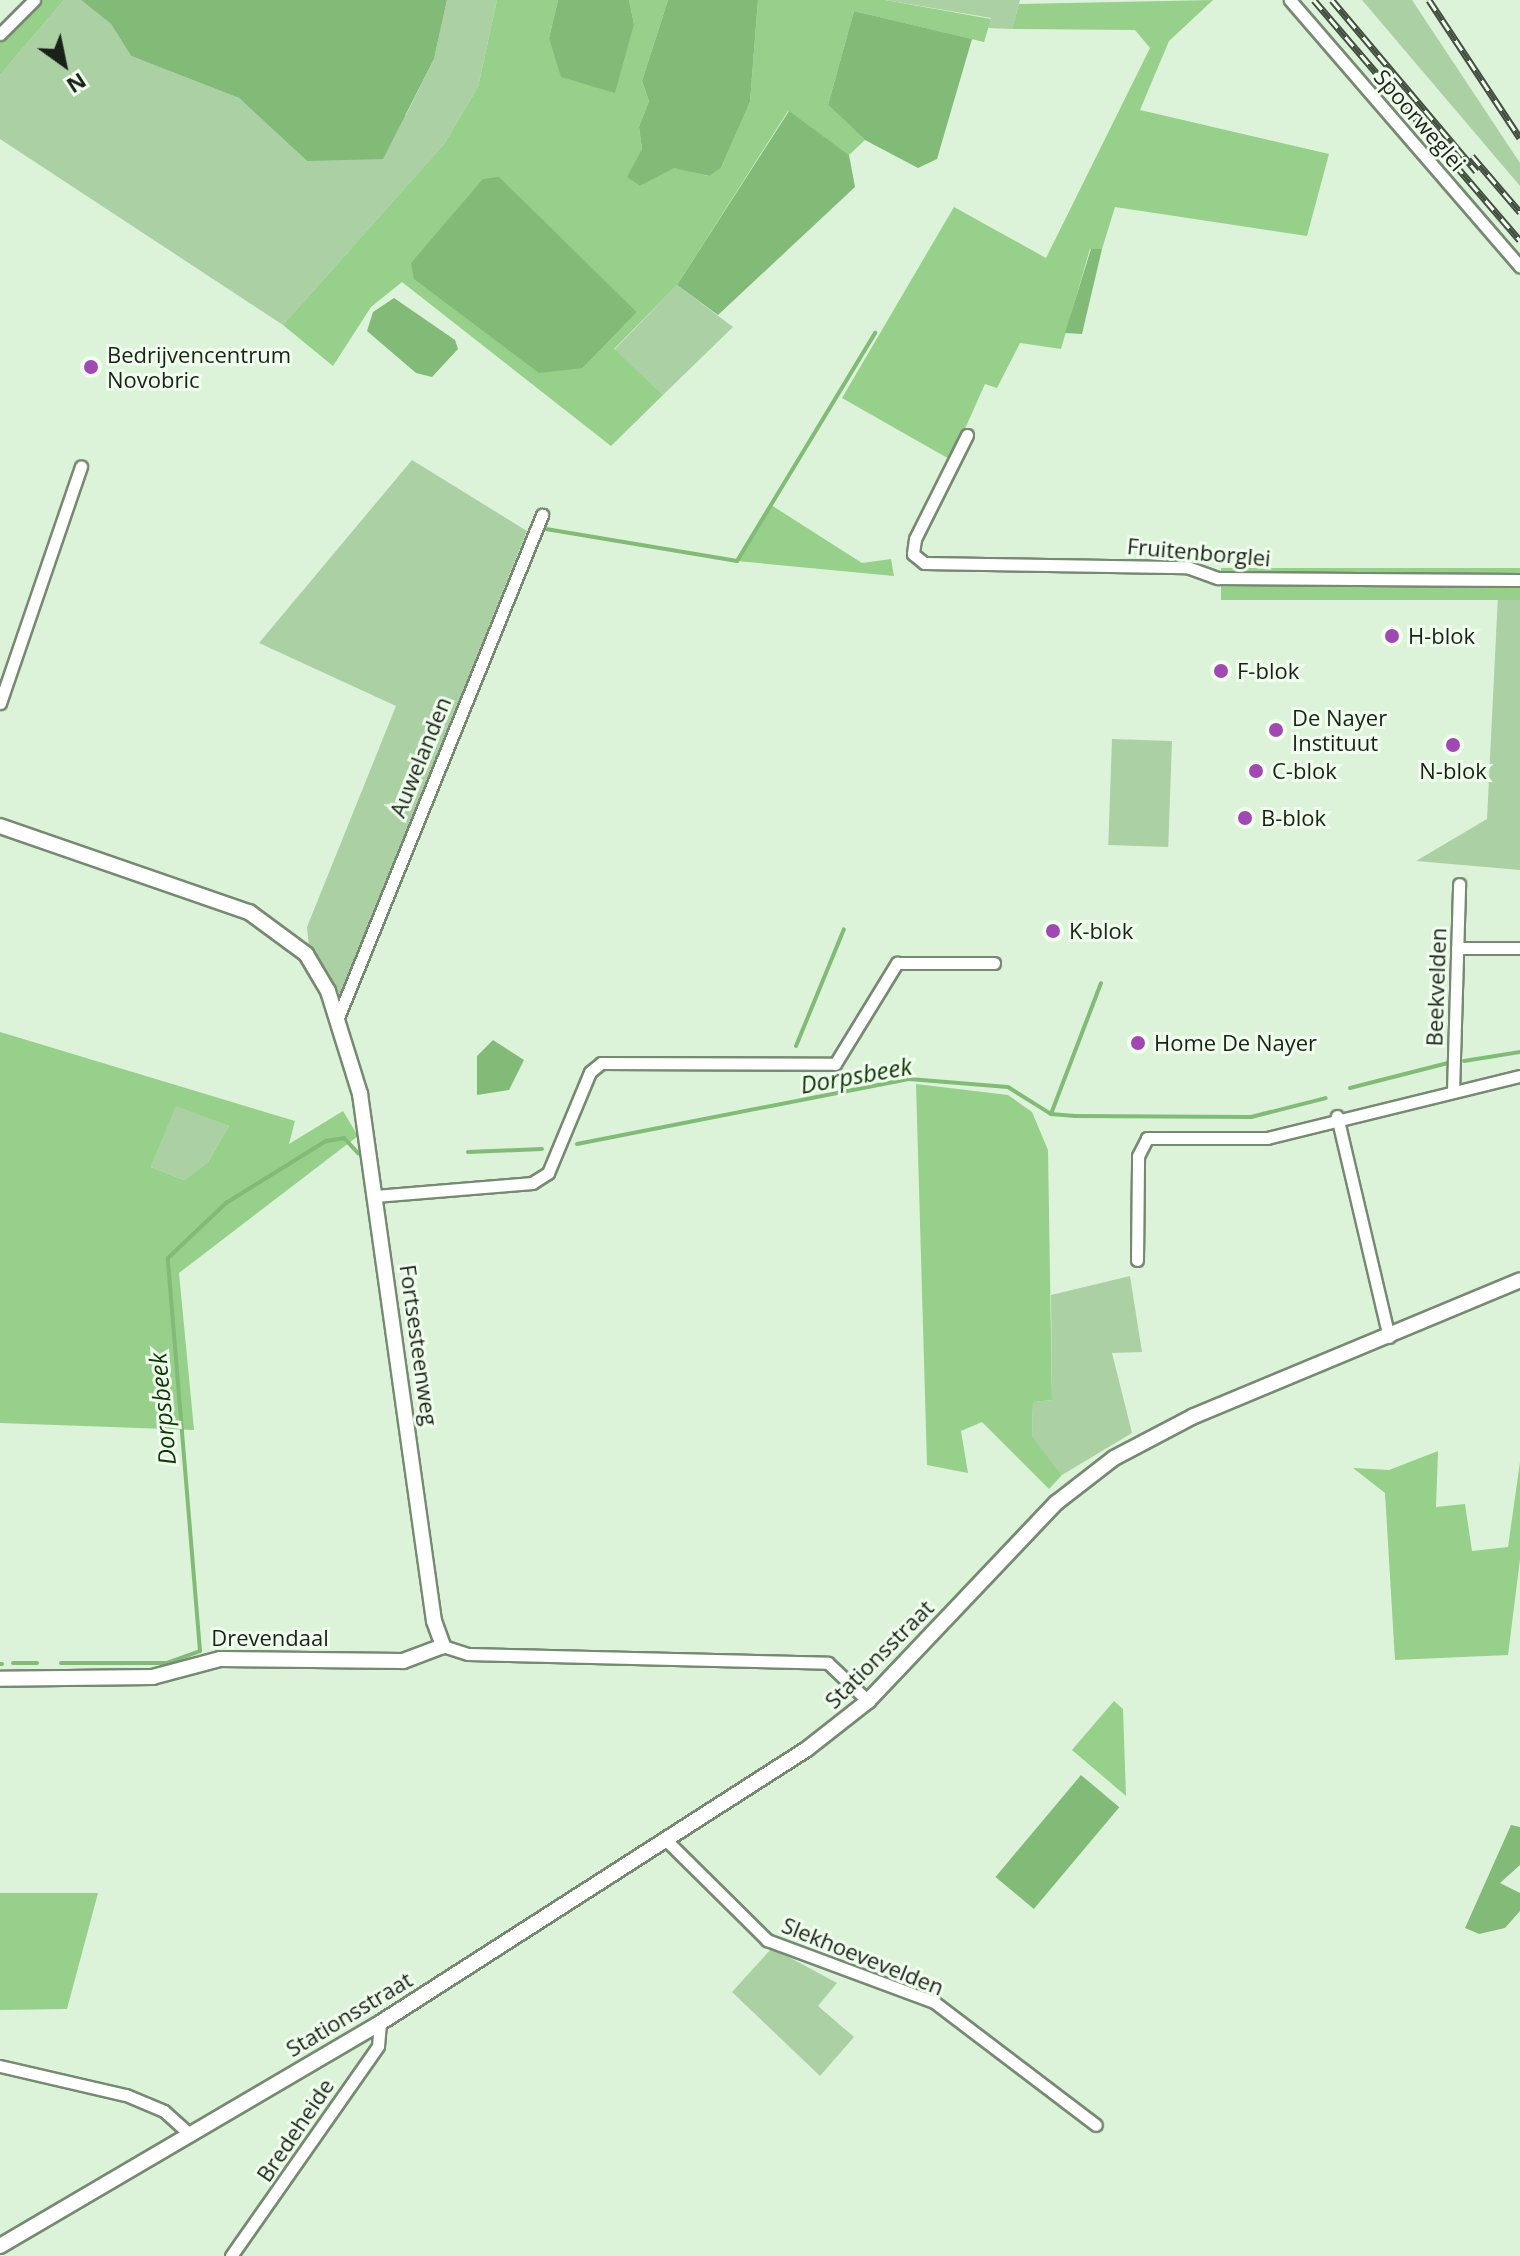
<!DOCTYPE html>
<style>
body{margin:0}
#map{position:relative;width:1520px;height:2256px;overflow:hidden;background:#ddf3d9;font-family:"Open Sans",sans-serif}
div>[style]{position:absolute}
.green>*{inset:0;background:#abd0a4;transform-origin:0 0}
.forest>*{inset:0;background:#96d08b;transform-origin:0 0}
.water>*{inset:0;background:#81bb77;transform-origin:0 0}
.stream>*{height:4px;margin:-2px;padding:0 2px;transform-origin:2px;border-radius:2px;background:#81bb77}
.roads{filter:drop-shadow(2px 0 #768a72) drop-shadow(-2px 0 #768a72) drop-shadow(0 2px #768a72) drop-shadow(0 -2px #768a72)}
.minor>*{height:11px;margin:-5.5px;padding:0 5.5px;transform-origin:5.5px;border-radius:5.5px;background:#fff}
.tertiary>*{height:14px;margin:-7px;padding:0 7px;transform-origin:7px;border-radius:7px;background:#fff}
.rail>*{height:7px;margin-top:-3.5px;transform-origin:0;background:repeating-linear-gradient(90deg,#f0feee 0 12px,#434e41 0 24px);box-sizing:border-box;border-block:2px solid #434e41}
.dots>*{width:22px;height:22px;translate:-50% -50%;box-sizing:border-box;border:4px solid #f0feee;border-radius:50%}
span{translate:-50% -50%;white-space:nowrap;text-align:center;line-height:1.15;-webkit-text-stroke:6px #f0feee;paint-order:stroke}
.street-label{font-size:22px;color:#1a2118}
.poi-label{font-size:22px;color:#1a2118}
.left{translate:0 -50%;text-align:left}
.water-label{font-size:24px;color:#0e3607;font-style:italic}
.north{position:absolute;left:24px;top:24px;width:80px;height:80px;-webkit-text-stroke:6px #f0feee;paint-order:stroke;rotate:147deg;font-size:22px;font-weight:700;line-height:32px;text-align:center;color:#1a2118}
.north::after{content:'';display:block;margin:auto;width:28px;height:36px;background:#1a2118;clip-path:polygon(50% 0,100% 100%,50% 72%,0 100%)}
</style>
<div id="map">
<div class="green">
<i style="clip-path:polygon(64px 0,81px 0,111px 24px,131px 56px,239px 98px,307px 161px,406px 115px,434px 59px,447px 0,497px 0,478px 87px,444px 144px,283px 325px,0 139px,0 75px)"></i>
<i style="clip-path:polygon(885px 0,1020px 0,1012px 29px,988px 28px,991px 18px)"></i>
<i style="clip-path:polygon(1362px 0,1412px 0,1520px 163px,1520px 186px)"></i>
<i style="clip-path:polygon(677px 285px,733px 327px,663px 395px,614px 350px)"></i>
<i style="clip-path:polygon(412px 460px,527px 531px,341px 996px,309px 947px,307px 927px,396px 706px,259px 643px)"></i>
<i style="clip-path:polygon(1498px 595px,1520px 598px,1520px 870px,1416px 861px,1487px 819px)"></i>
<i style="left:1112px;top:739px;width:60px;height:106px;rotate:2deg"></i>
<i style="clip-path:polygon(176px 1105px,229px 1126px,208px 1162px,184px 1180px,151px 1167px)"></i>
<i style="clip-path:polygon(1130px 1276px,1142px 1352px,1112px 1353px,1132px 1433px,1062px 1475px,1032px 1438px,1033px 1402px,1052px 1400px,1051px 1295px)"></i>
<i style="clip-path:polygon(772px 1948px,837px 1983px,818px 2006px,854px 2037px,820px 2076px,732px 1992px)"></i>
</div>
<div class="forest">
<i style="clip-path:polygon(40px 0,64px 0,0 75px,0 41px)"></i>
<i style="clip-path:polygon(evenodd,497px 0,558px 0,549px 38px,634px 24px,629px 0,668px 0,642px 81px,649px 101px,639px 127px,642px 149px,628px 177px,640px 186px,674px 167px,708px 176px,721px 168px,750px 102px,758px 0,885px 0,991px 19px,984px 42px,854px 11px,828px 105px,865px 140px,849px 155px,788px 111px,677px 285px,614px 349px,663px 395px,611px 446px,402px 282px,371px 307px,333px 366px,283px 325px,444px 144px,478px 87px,497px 0,498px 177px,637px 312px,583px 368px,498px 177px)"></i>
<i style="clip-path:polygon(1213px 0,1169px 41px,1140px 110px,1329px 154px,1307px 236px,1115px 207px,1102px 249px,1090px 249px,1061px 349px,1020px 343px,997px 388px,985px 384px,951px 460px,842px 398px,954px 207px,1046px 258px,1150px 48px,1135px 30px,1012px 29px,1019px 4px)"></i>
<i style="clip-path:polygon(771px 505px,862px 563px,891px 559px,894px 576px,737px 561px)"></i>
<i style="left:1221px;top:568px;width:299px;height:32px"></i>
<i style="clip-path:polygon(evenodd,0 1032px,295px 1121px,289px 1144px,343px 1111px,358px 1136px,179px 1273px,194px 1430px,0 1423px,0 1032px,176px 1106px,229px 1126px,208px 1162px,184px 1180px,151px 1167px,176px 1106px)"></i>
<i style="clip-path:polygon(916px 1084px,1008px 1095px,1032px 1112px,1048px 1150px,1052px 1400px,1033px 1402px,1032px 1437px,1062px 1475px,1049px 1489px,982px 1422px,961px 1431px,968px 1473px,927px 1465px)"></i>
<i style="clip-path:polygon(1438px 1451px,1436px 1507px,1465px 1504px,1472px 1551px,1508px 1547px,1520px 1462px,1520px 1559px,1508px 1655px,1395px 1660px,1385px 1493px,1353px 1468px,1389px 1470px)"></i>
<i style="clip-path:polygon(1114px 1701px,1123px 1709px,1126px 1796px,1072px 1750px)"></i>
<i style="clip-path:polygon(0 1893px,98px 1893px,67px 2009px,0 2010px)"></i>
</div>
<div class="water">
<i style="clip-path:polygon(81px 0,447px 0,434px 59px,383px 159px,307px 161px,239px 98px,131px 56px,111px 24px)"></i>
<i style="clip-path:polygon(558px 0,629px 0,634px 24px,615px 93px,561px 77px,549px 38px)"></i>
<i style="clip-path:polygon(668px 0,758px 0,750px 102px,721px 168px,709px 176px,674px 168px,640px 186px,627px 177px,642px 149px,639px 127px,649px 101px,642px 81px)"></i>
<i style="clip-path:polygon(854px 11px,972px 39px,937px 159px,918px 168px,865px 140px,828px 105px)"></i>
<i style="clip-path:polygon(789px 111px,849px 155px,855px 187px,718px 315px,677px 285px)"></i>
<i style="clip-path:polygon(499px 177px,637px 312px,583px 368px,539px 373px,414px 279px,411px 263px,483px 179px)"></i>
<i style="clip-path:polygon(1091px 249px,1102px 249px,1082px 334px,1065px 333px)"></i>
<i style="clip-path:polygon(394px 298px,455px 340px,458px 349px,432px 377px,416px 373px,367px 331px,373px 312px)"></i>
<i style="clip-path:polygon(493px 1040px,524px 1060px,509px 1090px,477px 1095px,477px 1056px)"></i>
<i style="left:1081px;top:1775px;width:50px;height:133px;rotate:40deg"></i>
<i style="clip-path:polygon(1511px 1825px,1520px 1827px,1520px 1865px,1500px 1883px,1520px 1893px,1520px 1911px,1505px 1928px,1479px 1934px,1465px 1928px)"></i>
</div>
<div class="stream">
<i style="left:540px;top:528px;width:200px;rotate:9.5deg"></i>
<i style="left:737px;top:561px;width:267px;rotate:-58.8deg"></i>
<i style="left:796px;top:1046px;width:126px;rotate:-67.7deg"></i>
<i style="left:1464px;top:1061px;width:57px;rotate:-9.1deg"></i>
<i style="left:1350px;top:1088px;width:101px;rotate:-14.3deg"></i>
<i style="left:1051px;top:1114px;width:140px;rotate:-69.1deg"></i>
<i style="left:577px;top:1144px;width:338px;rotate:-11.1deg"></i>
<i style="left:909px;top:1079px;width:99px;rotate:4.6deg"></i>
<i style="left:1008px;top:1087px;width:51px;rotate:32.1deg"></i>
<i style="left:1051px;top:1114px;width:24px;rotate:5deg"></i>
<i style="left:1075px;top:1116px;width:176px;rotate:0.3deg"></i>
<i style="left:1251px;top:1117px;width:77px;rotate:-14.2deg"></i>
<i style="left:468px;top:1152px;width:74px;rotate:-2.3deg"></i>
<i style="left:13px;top:1663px;width:24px"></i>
<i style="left:61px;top:1663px;width:106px"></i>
<i style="left:167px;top:1663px;width:35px;rotate:-20deg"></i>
<i style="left:200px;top:1651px;width:394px;rotate:-94.7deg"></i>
<i style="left:168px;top:1258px;width:80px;rotate:-43.5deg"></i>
<i style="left:226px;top:1203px;width:118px;rotate:-31.8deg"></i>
<i style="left:326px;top:1141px;width:18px;rotate:-9deg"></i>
<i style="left:344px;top:1138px;width:21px;rotate:47deg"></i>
<i style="left:0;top:1664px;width:2px"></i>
</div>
<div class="roads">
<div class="minor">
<i style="left:1290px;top:0;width:352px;rotate:49.2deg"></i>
<i style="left:0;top:34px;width:48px;rotate:-45deg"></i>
<i style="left:967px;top:435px;width:116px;rotate:116.6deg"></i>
<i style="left:915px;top:539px;width:15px;rotate:98deg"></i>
<i style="left:913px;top:554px;width:14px;rotate:39deg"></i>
<i style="left:924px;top:563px;width:263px;rotate:0.9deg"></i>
<i style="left:1187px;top:567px;width:33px;rotate:20deg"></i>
<i style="left:1218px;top:578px;width:302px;rotate:0.4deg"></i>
<i style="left:0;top:703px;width:250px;rotate:-71.1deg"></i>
<i style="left:1457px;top:948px;width:63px"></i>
<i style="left:339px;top:1015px;width:540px;rotate:-67.9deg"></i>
<i style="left:1453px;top:1091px;width:207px;rotate:-88.3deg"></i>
<i style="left:1337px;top:1116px;width:227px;rotate:76.8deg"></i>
<i style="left:375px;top:1196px;width:158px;rotate:-4.7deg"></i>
<i style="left:532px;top:1183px;width:19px;rotate:-32deg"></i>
<i style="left:548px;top:1173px;width:109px;rotate:-67.4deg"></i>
<i style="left:590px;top:1072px;width:14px;rotate:-39deg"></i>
<i style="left:601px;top:1063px;width:234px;rotate:0.2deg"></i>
<i style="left:835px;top:1064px;width:119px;rotate:-58.5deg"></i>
<i style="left:897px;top:963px;width:97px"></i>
<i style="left:1137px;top:1260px;width:104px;rotate:-89.4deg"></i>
<i style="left:1138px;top:1156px;width:20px;rotate:-63deg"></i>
<i style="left:1147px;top:1138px;width:120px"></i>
<i style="left:1267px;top:1138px;width:260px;rotate:-13.8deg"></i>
<i style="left:443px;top:1646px;width:26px;rotate:18deg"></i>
<i style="left:468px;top:1654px;width:360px;rotate:1.4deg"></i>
<i style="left:828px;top:1663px;width:55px;rotate:43.5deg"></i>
<i style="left:665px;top:1839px;width:144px;rotate:44.7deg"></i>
<i style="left:767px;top:1940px;width:178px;rotate:20.4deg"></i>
<i style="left:934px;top:2002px;width:203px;rotate:37.2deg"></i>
<i style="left:0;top:2066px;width:129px;rotate:13deg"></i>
<i style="left:126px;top:2095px;width:41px;rotate:22.8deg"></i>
<i style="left:164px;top:2111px;width:36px;rotate:42deg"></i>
<i style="left:231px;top:2256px;width:256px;rotate:-55deg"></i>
<i style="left:378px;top:2046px;width:23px;rotate:-85deg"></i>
</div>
<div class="tertiary">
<i style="left:0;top:826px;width:263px;rotate:19.1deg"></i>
<i style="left:249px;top:912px;width:71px;rotate:36.4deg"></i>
<i style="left:306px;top:954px;width:43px;rotate:59.3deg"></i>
<i style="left:328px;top:991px;width:108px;rotate:72.7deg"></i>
<i style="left:360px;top:1094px;width:532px;rotate:82.01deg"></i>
<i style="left:434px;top:1621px;width:27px;rotate:70deg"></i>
<i style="left:443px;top:1646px;width:43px;rotate:159.4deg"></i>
<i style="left:403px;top:1661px;width:183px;rotate:-179.4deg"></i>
<i style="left:220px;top:1659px;width:69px;rotate:165deg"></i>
<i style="left:153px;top:1677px;width:153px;rotate:179.3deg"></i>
<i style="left:0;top:2246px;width:441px;rotate:-30.4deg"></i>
<i style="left:380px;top:2023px;width:507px;rotate:-32.69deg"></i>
<i style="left:807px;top:1749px;width:78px;rotate:-38.2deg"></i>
<i style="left:868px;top:1701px;width:273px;rotate:-46.5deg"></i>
<i style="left:1056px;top:1503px;width:73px;rotate:-37.8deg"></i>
<i style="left:1114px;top:1458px;width:90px;rotate:-27.7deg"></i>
<i style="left:1194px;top:1416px;width:353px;rotate:-22.6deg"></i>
</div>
</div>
<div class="rail">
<i style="left:1314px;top:0;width:316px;rotate:49.4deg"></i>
<i style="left:1332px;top:0;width:224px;rotate:49.9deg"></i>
<i style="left:1429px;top:0;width:165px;rotate:56.6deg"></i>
<i style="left:1472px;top:156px;width:74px;rotate:49.4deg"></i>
</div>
<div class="dots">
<i style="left:91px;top:367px;background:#a148b3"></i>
<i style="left:1392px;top:636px;background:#a148b3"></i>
<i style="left:1221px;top:671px;background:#a148b3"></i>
<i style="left:1276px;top:730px;background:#a148b3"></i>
<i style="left:1453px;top:745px;background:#a148b3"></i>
<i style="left:1256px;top:771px;background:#a148b3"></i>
<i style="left:1245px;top:818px;background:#a148b3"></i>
<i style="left:1053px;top:931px;background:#a148b3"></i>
<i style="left:1138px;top:1043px;background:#a148b3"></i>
</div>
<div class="street-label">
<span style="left:1420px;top:120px;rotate:49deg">Spoorweglei</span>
<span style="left:1199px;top:552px;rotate:5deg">Fruitenborglei</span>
<span style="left:420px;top:757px;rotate:-68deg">Auwelanden</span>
<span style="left:1436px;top:987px;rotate:-88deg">Beekvelden</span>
<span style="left:419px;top:1345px;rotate:82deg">Fortsesteenweg</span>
<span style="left:270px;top:1638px">Drevendaal</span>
<span style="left:879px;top:1654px;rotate:-45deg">Stationsstraat</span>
<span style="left:863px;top:1956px;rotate:22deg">Slekhoevevelden</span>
<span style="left:349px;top:2014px;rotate:-31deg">Stationsstraat</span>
<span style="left:295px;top:2130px;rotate:-56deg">Bredeheide</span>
</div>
<div class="poi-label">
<span class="left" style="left:107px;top:367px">Bedrijvencentrum<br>Novobric</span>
<span class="left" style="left:1408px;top:636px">H-blok</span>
<span class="left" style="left:1237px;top:671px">F-blok</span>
<span class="left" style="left:1292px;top:730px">De Nayer<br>Instituut</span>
<span class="left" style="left:1272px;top:771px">C-blok</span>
<span style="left:1453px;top:771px">N-blok</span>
<span class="left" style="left:1261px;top:818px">B-blok</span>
<span class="left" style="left:1069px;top:931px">K-blok</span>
<span class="left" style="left:1154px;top:1043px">Home De Nayer</span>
</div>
<div class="water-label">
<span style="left:856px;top:1075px;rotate:-10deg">Dorpsbeek</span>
<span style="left:162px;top:1409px;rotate:-95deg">Dorpsbeek</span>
</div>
<div class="north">N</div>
</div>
